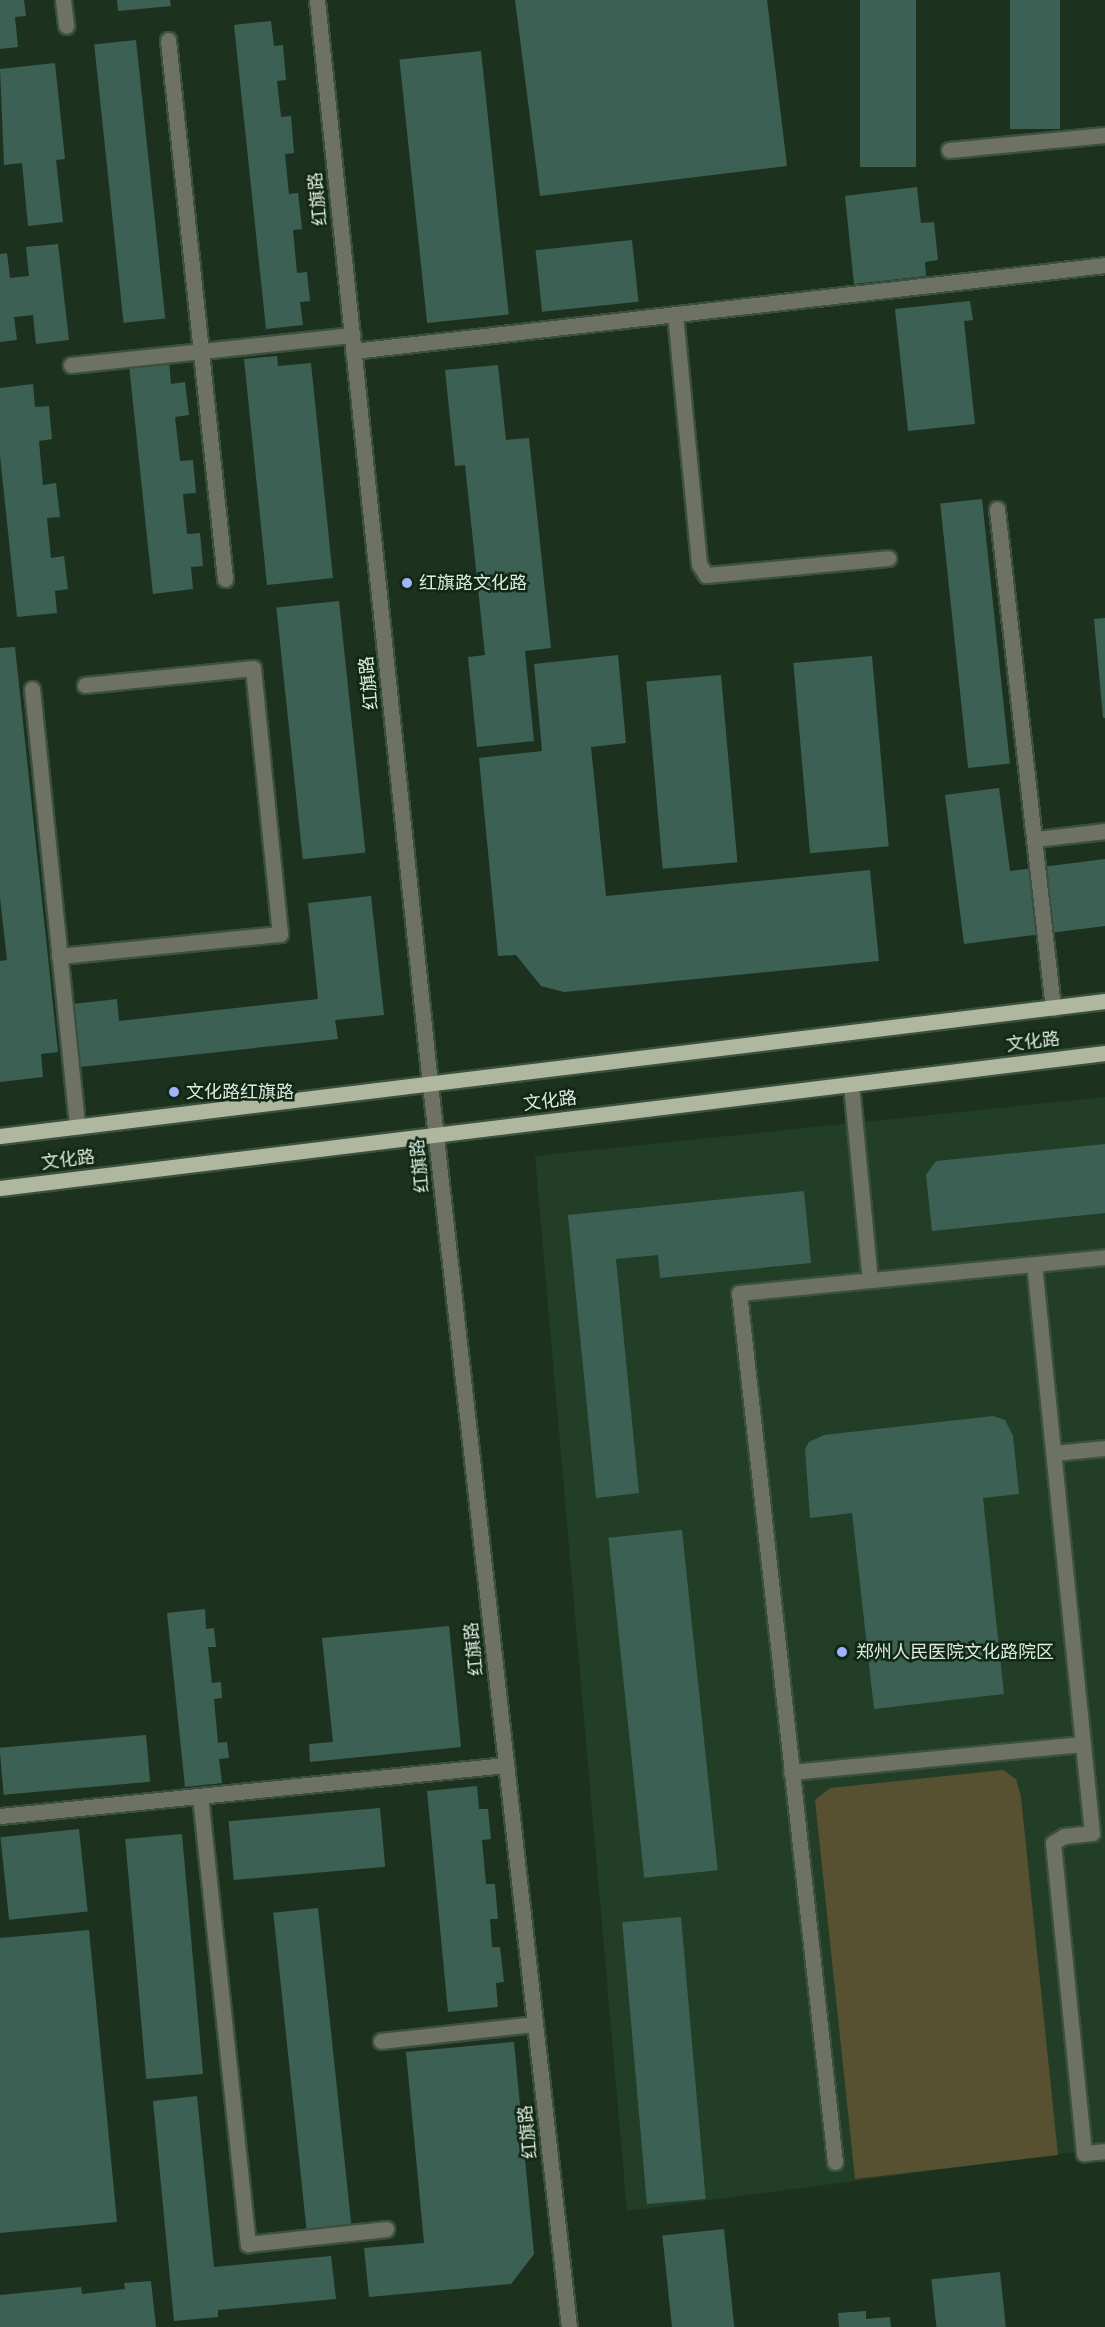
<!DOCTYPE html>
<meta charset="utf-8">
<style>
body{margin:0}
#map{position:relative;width:1105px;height:2327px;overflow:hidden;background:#1c321f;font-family:"DejaVu Sans","Noto Sans SC",sans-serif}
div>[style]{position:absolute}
.built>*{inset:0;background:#223e26}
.green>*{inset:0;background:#575031}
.building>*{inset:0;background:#3d6055;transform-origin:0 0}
.roads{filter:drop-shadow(2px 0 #3b503e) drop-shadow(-2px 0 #3b503e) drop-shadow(0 2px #3b503e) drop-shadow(0 -2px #3b503e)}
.minor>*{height:15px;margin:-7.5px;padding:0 7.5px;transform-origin:7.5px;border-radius:7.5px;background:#6e7265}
.major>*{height:15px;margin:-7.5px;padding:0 7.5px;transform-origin:7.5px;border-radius:7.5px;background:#afb89e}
.dots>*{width:16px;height:16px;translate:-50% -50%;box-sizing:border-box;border:3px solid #122816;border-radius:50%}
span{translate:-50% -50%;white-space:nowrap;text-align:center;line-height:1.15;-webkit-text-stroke:5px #122816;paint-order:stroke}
.street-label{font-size:18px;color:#deebdf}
.poi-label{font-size:18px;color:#deebdf}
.left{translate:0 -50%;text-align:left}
</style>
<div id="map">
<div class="built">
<i style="clip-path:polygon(1105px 1097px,1105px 2148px,627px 2211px,535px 1156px)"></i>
</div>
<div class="green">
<i style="clip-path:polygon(1003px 1770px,1016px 1779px,1021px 1797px,1058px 2155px,855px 2179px,815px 1800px,830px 1788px)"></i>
</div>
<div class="building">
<i style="clip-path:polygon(0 0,24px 0,26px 16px,15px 17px,18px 47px,0 49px)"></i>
<i style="clip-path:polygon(117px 0,170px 0,171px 6px,118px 11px)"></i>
<i style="clip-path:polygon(515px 0,767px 0,787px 166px,540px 196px)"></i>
<i style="left:860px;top:0;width:56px;height:167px"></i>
<i style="left:1010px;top:0;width:50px;height:129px"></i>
<i style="clip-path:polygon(271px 21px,274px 46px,283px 45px,286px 80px,277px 81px,281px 117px,291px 116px,294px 153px,285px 154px,289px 194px,298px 193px,302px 229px,293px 230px,297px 273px,307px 272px,310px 301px,300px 302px,303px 325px,266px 329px,234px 25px)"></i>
<i style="left:136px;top:40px;width:280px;height:42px;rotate:84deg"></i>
<i style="left:481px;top:51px;width:265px;height:82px;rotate:84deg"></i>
<i style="clip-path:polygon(55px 63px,65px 159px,56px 160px,63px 222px,28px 226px,22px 163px,4px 165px,0 69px)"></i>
<i style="clip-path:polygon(917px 187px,921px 223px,934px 222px,938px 260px,925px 262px,926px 276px,854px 284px,845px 196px)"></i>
<i style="left:632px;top:240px;width:62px;height:97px;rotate:84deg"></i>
<i style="clip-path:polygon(58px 244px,69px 340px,36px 344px,33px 315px,14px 317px,17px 340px,0 342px,0 254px,7px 253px,10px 278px,29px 276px,26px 247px)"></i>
<i style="clip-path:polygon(970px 301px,973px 320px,964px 321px,975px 424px,908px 431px,895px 309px)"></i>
<i style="clip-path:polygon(277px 356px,278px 366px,311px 363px,333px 578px,267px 585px,244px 359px)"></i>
<i style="clip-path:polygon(169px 361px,171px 384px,185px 382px,189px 415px,175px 417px,180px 461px,193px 460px,196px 493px,183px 494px,187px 534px,200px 533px,203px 566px,191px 567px,193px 589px,153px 594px,129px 365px)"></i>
<i style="clip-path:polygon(498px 365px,506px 440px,529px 438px,551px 648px,525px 651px,534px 741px,477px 747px,468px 657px,485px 655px,465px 465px,455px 466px,445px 370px)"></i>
<i style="clip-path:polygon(33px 384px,35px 407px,49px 406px,52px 439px,39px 441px,43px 485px,56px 483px,60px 517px,47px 518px,51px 558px,64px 556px,68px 589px,55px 591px,57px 613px,17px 617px,0 456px,0 388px)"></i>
<i style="left:982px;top:499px;width:266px;height:42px;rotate:84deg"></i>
<i style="left:339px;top:601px;width:253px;height:63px;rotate:84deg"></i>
<i style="clip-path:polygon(1105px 618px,1105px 718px,1103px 718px,1094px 619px)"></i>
<i style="clip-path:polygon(15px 647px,58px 1052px,41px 1054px,43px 1077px,0 1082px,0 961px,7px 960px,0 898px,0 648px)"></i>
<i style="clip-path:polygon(618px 655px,626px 743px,591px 747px,606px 896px,870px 870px,879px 961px,564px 992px,541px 986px,516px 955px,498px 956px,479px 758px,542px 751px,534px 664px)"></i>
<i style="left:872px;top:656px;width:191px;height:79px;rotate:85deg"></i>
<i style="left:721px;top:675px;width:188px;height:75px;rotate:85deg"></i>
<i style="clip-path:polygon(999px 788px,1010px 871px,1105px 859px,1105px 926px,964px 944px,945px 795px)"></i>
<i style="clip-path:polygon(371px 896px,384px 1015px,335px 1020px,338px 1039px,80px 1067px,73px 1004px,117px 999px,119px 1021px,318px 999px,308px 903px)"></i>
<i style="clip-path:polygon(1105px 1144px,1105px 1213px,932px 1231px,926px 1175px,936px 1161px)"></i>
<i style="clip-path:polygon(804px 1191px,811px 1263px,660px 1278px,658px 1255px,616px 1259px,639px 1493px,596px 1498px,568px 1215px)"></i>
<i style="clip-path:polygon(993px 1416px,1005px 1420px,1013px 1436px,1019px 1494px,983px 1498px,1004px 1694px,874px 1709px,852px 1513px,810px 1518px,805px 1449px,809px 1442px,824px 1435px)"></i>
<i style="left:682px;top:1530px;width:342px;height:74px;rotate:84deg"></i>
<i style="clip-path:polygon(205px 1609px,206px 1629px,214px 1628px,216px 1647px,208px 1647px,212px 1683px,221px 1682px,222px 1698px,214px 1699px,218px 1743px,227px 1742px,229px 1758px,219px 1759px,222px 1783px,185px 1787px,167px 1613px)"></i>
<i style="clip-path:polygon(449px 1626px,461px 1747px,310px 1762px,309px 1744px,333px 1742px,322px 1638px)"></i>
<i style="left:146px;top:1735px;width:47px;height:147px;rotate:85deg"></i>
<i style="clip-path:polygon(477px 1786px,479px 1809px,488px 1809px,491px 1839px,482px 1840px,486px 1884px,495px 1884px,498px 1919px,490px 1919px,492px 1947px,500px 1947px,504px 1982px,496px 1983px,498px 2007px,448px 2012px,427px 1791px)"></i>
<i style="left:380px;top:1808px;width:59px;height:152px;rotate:85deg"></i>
<i style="left:79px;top:1829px;width:83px;height:79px;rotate:84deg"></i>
<i style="left:182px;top:1834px;width:241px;height:57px;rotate:85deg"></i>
<i style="left:318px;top:1908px;width:322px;height:45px;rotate:84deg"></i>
<i style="left:681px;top:1917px;width:283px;height:59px;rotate:85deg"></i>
<i style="clip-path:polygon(89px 1930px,117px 2222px,0 2233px,0 1938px)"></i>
<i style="clip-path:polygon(514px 2042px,534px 2254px,511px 2284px,369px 2297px,364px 2248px,424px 2243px,406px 2052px)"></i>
<i style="clip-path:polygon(197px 2096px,214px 2267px,331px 2256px,336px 2299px,218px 2310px,218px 2317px,174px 2321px,153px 2101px)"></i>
<i style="left:724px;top:2229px;width:99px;height:62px;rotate:84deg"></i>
<i style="left:1000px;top:2272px;width:55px;height:69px;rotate:84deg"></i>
<i style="clip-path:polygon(151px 2281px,156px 2327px,0 2327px,0 2295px,81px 2287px,82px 2294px,125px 2289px,124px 2283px)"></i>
<i style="clip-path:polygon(866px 2311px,866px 2319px,890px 2317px,891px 2327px,839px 2327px,838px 2313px)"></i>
</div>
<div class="roads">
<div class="minor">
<i style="left:63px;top:0;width:26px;rotate:83deg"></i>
<i style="left:317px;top:0;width:1090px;rotate:84.05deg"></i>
<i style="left:430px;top:1084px;width:1251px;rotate:83.62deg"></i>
<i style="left:168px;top:40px;width:542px;rotate:83.96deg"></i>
<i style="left:949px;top:150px;width:157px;rotate:-5.5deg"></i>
<i style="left:675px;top:314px;width:251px;rotate:84.5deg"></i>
<i style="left:699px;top:564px;width:13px;rotate:58deg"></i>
<i style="left:706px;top:575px;width:183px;rotate:-5.3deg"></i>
<i style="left:353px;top:351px;width:757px;rotate:-6.52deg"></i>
<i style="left:71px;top:365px;width:283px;rotate:-6.1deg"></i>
<i style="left:997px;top:509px;width:502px;rotate:83.6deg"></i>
<i style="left:32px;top:689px;width:440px;rotate:84.1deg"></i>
<i style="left:1035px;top:839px;width:70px;rotate:-6.5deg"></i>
<i style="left:59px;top:956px;width:222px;rotate:-5.7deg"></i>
<i style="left:280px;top:934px;width:267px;rotate:-95.8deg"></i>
<i style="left:253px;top:668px;width:169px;rotate:174.2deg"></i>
<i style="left:851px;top:1084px;width:197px;rotate:84.5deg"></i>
<i style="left:1034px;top:1264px;width:572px;rotate:84.18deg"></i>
<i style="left:1092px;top:1833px;width:28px;rotate:174deg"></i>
<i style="left:1064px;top:1836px;width:13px;rotate:148deg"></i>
<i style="left:1053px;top:1843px;width:312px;rotate:84.3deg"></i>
<i style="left:1084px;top:2153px;width:21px;rotate:-5deg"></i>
<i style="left:1054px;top:1453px;width:51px;rotate:-5.6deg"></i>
<i style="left:791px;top:1772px;width:293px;rotate:-5.5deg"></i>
<i style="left:200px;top:1796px;width:451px;rotate:83.9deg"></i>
<i style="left:248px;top:2244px;width:139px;rotate:-6.2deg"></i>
<i style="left:0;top:1816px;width:509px;rotate:-5.76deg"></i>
<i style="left:381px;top:2041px;width:155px;rotate:-6.3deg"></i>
<i style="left:835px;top:2162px;width:874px;rotate:-96.3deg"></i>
<i style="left:739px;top:1293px;width:368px;rotate:-5.6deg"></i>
</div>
<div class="major">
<i style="left:0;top:1136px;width:1113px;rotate:-6.97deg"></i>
<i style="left:0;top:1188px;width:1113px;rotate:-6.97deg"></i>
</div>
</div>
<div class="dots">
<i style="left:407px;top:583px;background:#a1b3fd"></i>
<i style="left:174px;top:1092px;background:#a1b3fd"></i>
<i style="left:842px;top:1652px;background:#a1b3fd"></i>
</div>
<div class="street-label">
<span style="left:318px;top:199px;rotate:-96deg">红旗路</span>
<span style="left:369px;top:683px;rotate:-96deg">红旗路</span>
<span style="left:1033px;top:1042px;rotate:-7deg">文化路</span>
<span style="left:550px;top:1101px;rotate:-7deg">文化路</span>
<span style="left:68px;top:1160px;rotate:-7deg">文化路</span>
<span style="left:420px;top:1166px;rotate:-96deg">红旗路</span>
<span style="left:474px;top:1649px;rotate:-96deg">红旗路</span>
<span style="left:528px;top:2132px;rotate:-96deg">红旗路</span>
</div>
<div class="poi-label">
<span class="left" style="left:419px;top:583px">红旗路文化路</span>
<span class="left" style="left:186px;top:1092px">文化路红旗路</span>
<span class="left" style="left:856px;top:1652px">郑州人民医院文化路院区</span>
</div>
</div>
